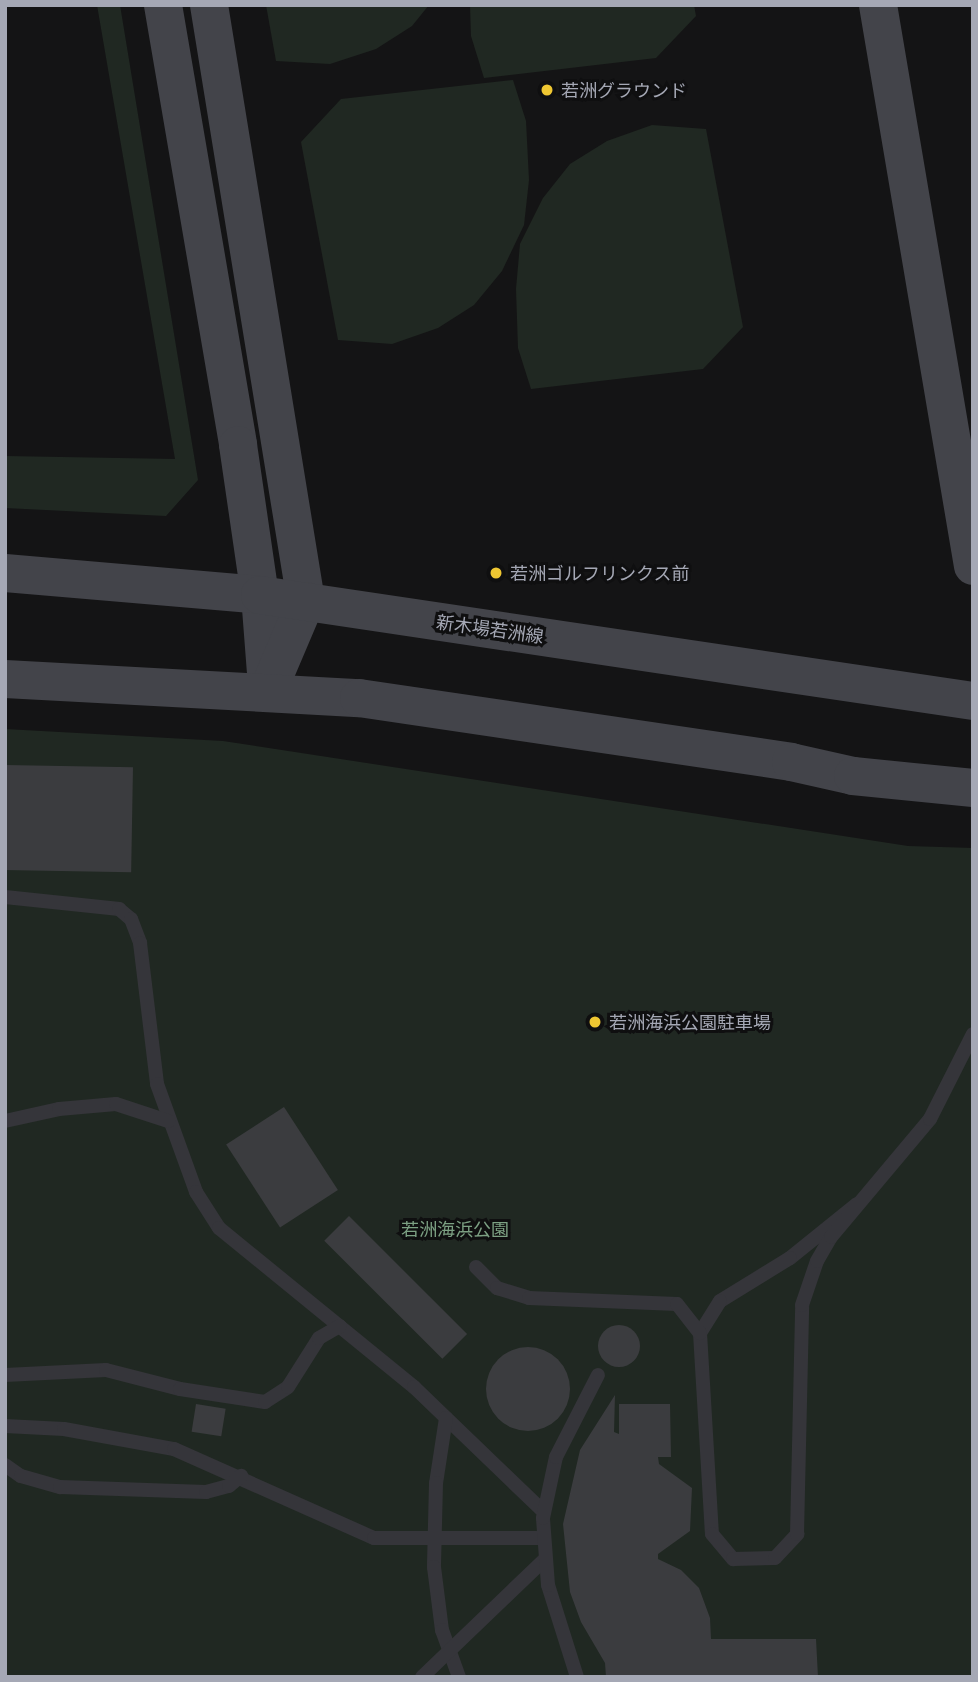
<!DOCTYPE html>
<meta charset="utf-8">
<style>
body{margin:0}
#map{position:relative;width:978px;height:1682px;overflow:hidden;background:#141415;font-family:Manrope,"Noto Sans JP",sans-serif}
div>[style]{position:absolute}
.green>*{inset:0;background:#202822}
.building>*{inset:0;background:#3b3c3f;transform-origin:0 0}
.round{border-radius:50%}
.lane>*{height:14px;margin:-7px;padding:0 7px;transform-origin:7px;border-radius:7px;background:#35353a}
.secondary>*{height:38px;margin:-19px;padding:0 19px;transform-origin:19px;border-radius:19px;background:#43444a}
.dots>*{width:19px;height:19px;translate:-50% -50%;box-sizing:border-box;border:4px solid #0f0f10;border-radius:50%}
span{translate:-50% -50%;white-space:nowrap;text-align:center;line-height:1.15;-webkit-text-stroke:6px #0f0f10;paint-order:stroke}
.poi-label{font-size:18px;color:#a5a8b5}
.left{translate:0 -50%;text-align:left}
.street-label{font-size:18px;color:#a5a8b5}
.park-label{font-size:18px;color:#7ca083}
.frame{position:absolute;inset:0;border:7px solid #a5a8b5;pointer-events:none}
</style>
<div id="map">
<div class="green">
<i style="clip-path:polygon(97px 5px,120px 5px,198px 480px,166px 516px,5px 508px,5px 456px,175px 459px)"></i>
<i style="clip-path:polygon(266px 5px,429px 5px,412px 26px,376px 49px,330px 64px,276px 61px)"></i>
<i style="clip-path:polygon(470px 5px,694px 5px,696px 16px,656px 58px,484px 78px,471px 36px)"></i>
<i style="clip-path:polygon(513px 80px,526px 121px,529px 180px,524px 225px,502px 271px,474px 305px,438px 328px,392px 344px,338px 340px,301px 142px,341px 99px)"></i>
<i style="clip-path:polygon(652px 125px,706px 129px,743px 327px,703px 369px,531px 389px,518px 348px,516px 289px,520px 244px,543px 198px,570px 164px,607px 141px)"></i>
<i style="clip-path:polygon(5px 729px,223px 741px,908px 846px,973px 848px,973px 1677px,5px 1677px)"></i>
</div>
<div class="building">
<i style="left:5px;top:765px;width:128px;height:105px;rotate:1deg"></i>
<i style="left:284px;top:1107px;width:99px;height:69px;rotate:57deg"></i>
<i style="left:349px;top:1216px;width:167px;height:35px;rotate:45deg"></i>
<i class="round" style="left:598px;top:1325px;width:42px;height:42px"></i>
<i class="round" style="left:486px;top:1347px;width:84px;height:84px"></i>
<i style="clip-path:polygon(615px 1395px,614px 1432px,619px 1434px,619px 1404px,670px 1404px,671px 1457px,658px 1457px,659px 1464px,692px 1488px,690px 1531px,658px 1554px,658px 1559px,681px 1570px,699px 1588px,710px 1618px,711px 1639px,816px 1639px,818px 1677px,606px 1677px,605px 1663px,581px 1622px,570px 1592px,563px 1524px,580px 1450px)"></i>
<i style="left:196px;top:1404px;width:30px;height:28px;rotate:9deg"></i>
</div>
<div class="lane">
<i style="left:5px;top:897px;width:115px;rotate:6deg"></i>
<i style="left:119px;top:909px;width:16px;rotate:40deg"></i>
<i style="left:131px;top:919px;width:26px;rotate:69deg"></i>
<i style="left:140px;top:943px;width:142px;rotate:83.1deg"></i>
<i style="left:157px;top:1084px;width:115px;rotate:70.1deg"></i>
<i style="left:196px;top:1192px;width:43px;rotate:57.4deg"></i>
<i style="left:219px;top:1228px;width:252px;rotate:39.2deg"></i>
<i style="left:414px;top:1387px;width:180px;rotate:43.9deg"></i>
<i style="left:5px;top:1121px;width:55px;rotate:-12.5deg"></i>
<i style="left:59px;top:1109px;width:57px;rotate:-5deg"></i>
<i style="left:116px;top:1104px;width:55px;rotate:18.1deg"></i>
<i style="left:857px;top:1204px;width:86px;rotate:141.1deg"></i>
<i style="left:790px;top:1258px;width:82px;rotate:148.4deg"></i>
<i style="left:720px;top:1301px;width:38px;rotate:122deg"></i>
<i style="left:700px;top:1333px;width:201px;rotate:86.6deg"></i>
<i style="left:712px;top:1534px;width:33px;rotate:50deg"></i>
<i style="left:733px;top:1559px;width:42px;rotate:-1.4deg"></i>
<i style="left:775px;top:1558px;width:33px;rotate:-47deg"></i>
<i style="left:797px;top:1534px;width:229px;rotate:-88.7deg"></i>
<i style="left:802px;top:1305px;width:46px;rotate:-71.2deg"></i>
<i style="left:817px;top:1261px;width:28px;rotate:-60deg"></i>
<i style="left:831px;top:1237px;width:154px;rotate:-50deg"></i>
<i style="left:930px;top:1119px;width:95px;rotate:-63.2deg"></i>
<i style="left:476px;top:1267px;width:30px;rotate:45deg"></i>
<i style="left:497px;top:1288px;width:34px;rotate:17deg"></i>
<i style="left:529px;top:1298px;width:148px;rotate:2.3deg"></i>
<i style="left:677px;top:1304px;width:37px;rotate:52deg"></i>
<i style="left:5px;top:1375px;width:101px;rotate:-2.8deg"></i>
<i style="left:106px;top:1370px;width:76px;rotate:14.4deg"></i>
<i style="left:180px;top:1389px;width:86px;rotate:8.7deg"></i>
<i style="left:265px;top:1402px;width:27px;rotate:-33deg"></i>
<i style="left:288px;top:1387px;width:58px;rotate:-57.7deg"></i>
<i style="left:319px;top:1338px;width:24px;rotate:-30deg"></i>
<i style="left:446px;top:1418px;width:66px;rotate:98.7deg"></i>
<i style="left:436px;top:1483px;width:84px;rotate:91.4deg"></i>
<i style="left:434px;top:1567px;width:64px;rotate:82.8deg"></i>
<i style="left:442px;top:1630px;width:50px;rotate:70.1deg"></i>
<i style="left:5px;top:1426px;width:59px;rotate:2.9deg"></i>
<i style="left:64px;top:1429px;width:112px;rotate:10.3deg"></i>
<i style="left:174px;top:1449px;width:219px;rotate:24deg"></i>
<i style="left:374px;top:1538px;width:169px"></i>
<i style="left:5px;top:1465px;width:19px;rotate:35deg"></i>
<i style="left:21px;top:1476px;width:41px;rotate:15.8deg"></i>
<i style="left:60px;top:1487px;width:146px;rotate:2deg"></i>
<i style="left:206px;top:1492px;width:24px;rotate:-15deg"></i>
<i style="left:229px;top:1486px;width:16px;rotate:-40deg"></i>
<i style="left:422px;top:1677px;width:168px;rotate:-43.8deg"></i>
<i style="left:577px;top:1677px;width:96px;rotate:-107.5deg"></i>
<i style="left:548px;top:1585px;width:67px;rotate:-94.3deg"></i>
<i style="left:543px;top:1518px;width:62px;rotate:-78deg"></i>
<i style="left:556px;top:1457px;width:92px;rotate:-62.9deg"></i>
</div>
<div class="secondary">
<i style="left:163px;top:5px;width:446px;rotate:80.3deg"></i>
<i style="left:238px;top:445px;width:152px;rotate:81.7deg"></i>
<i style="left:260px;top:595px;width:92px;rotate:85.6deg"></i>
<i style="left:209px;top:5px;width:604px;rotate:80.76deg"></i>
<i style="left:306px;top:601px;width:100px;rotate:113deg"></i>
<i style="left:878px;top:5px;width:569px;rotate:80.39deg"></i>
<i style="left:5px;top:573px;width:256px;rotate:4.9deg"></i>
<i style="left:260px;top:595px;width:721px;rotate:8.46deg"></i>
<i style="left:5px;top:679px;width:355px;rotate:3.1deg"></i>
<i style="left:359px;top:698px;width:437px;rotate:8.4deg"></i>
<i style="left:791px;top:762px;width:64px;rotate:12.7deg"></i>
<i style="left:853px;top:776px;width:121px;rotate:5.7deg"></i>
</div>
<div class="dots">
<i style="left:547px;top:90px;background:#efc732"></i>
<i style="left:496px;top:573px;background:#efc732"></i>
<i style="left:595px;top:1022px;background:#efc732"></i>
</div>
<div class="poi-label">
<span class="left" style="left:561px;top:90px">若洲グラウンド</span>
<span class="left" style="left:510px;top:573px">若洲ゴルフリンクス前</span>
<span class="left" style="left:609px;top:1022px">若洲海浜公園駐車場</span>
</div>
<div class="street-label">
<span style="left:490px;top:629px;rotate:8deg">新木場若洲線</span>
</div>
<div class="park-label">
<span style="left:455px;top:1229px">若洲海浜公園</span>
</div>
<div class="frame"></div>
</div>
